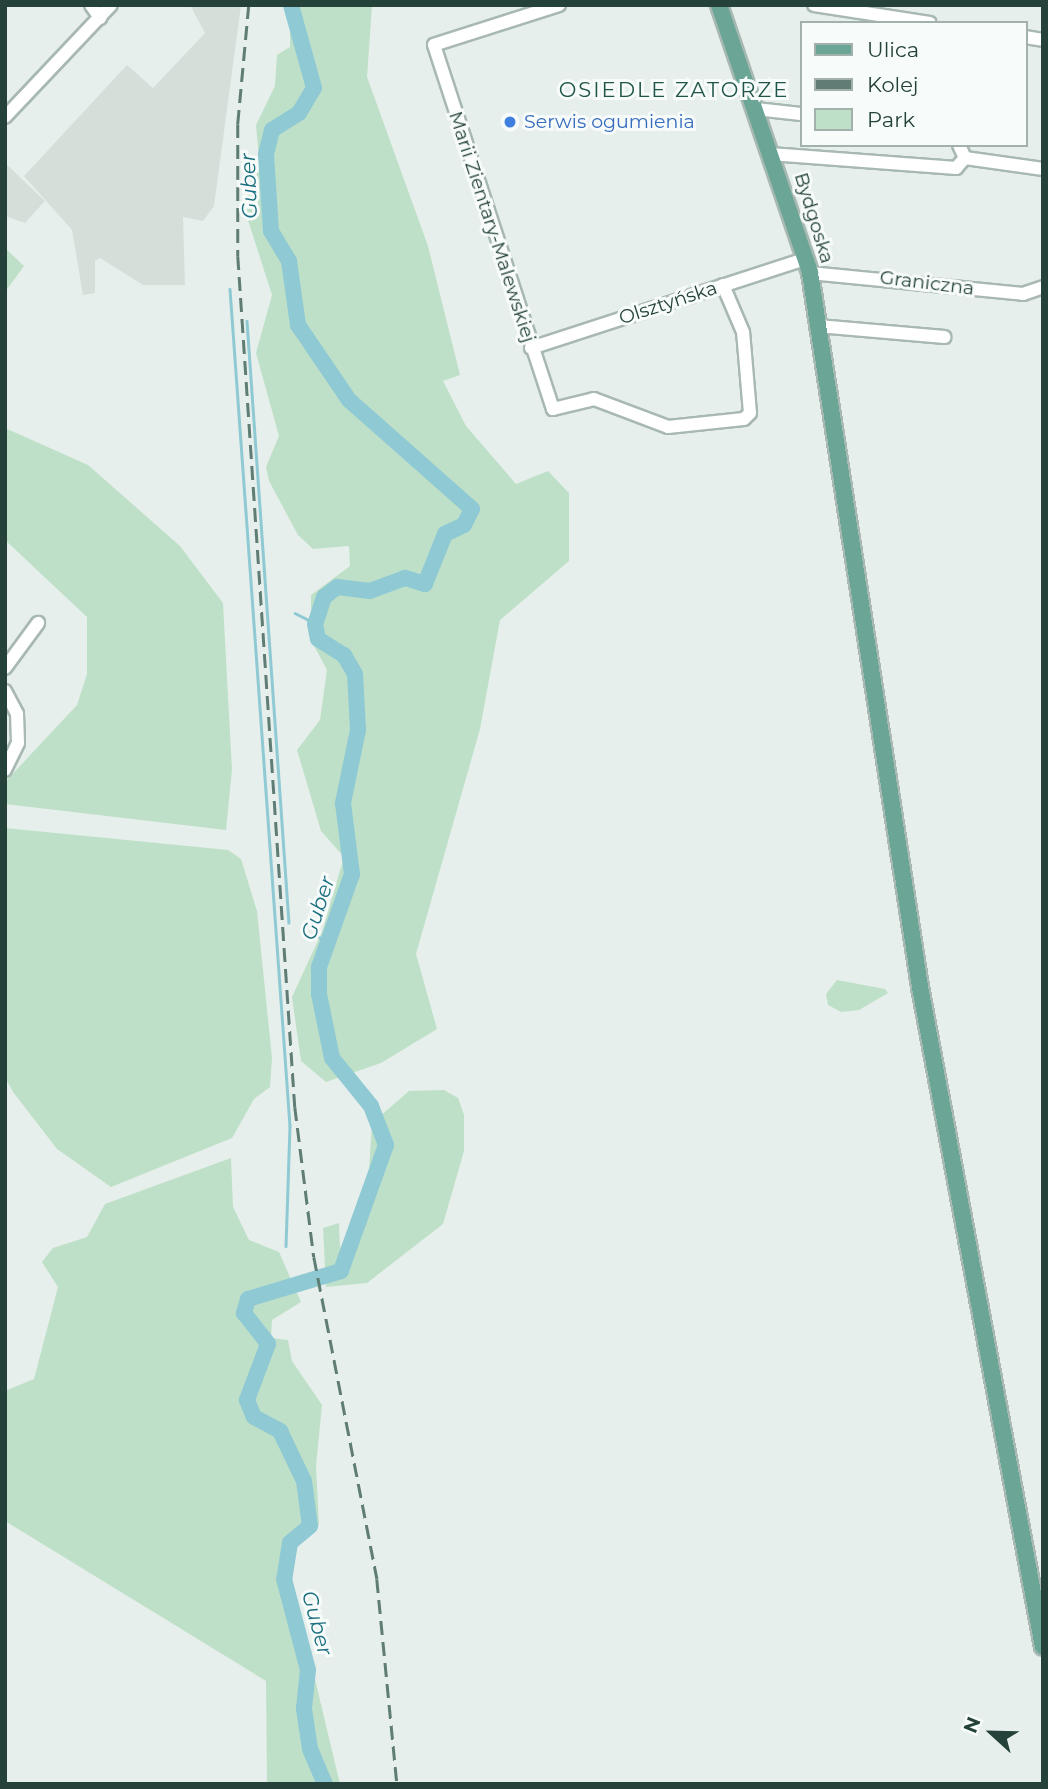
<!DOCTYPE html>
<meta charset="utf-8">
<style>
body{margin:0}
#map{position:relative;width:1048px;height:1789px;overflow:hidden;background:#e6efeb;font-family:Montserrat,sans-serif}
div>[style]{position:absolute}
.built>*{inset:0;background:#d4dfda}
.green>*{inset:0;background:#bfe0c8}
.stream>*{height:2.5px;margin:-1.25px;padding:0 1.25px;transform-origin:1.25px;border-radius:1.25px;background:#8ec9d4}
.river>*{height:16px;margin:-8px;padding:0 8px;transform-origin:8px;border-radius:8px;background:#8ec9d4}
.roads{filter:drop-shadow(2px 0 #a8b8b2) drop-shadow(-2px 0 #a8b8b2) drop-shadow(0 2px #a8b8b2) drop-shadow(0 -2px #a8b8b2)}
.minor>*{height:12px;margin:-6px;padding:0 6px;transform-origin:6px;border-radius:6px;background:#fff}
.major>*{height:16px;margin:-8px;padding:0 8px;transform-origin:8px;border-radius:8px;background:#6aa596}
.rail>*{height:2.5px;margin-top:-1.25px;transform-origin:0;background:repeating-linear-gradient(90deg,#5f7d75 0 14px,transparent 0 21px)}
.dots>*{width:19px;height:19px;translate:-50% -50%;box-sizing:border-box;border:4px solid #f7fbf9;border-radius:50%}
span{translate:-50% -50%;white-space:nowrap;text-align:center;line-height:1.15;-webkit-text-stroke:6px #f7fbf9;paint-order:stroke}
.shop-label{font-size:19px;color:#366cbe}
.left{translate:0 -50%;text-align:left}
.street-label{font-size:19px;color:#24423a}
.neighbourhood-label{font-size:21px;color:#1f5548;letter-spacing:2px}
.water-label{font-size:21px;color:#1c6f80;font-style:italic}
.frame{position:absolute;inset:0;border:7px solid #24423a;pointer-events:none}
.legend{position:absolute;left:800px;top:21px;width:228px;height:126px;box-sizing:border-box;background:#f7fbf9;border:2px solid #a3b1ad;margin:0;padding:9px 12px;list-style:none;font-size:21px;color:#24423a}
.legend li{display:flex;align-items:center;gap:14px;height:35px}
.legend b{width:35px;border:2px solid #a3b1ad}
.north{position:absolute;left:957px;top:1698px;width:70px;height:70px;-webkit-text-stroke:5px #f7fbf9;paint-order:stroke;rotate:292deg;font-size:19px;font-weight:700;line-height:28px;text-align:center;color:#24423a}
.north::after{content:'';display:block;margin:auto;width:24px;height:32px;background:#24423a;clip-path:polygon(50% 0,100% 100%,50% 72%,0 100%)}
</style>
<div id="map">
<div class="built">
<i style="clip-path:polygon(190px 5px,241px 5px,214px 206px,203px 221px,183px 217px,185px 285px,143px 285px,100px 258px,95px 261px,95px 293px,83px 295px,72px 230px,24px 176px,127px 65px,153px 88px,205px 33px)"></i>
<i style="clip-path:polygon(5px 163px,45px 201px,25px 223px,5px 216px)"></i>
</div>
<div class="green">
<i style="clip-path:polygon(290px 5px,372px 5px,367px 77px,428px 246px,460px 375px,443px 381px,466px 426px,516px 484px,548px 471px,569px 493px,569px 561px,500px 620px,480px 729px,416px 954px,437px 1029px,381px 1063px,326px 1082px,301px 1061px,292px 997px,322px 932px,344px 857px,321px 831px,297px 750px,320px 720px,327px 670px,311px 640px,311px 595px,350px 566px,349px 546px,313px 549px,298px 535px,269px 481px,266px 467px,279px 436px,256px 353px,272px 295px,247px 217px,248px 186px,260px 170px,256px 125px,275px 86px,277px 55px,290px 47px)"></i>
<i style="clip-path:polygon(5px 248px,24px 266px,5px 292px)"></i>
<i style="clip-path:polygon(5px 428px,88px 465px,180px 546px,223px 603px,232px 770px,226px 830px,5px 804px,5px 782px,77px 705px,87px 674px,87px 617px,5px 540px)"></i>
<i style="clip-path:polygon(5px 828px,228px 850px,241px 859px,257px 911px,272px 1058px,270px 1087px,254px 1099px,232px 1138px,111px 1187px,57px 1149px,13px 1092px,5px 1077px)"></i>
<i style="clip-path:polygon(837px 980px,885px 989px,888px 993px,859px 1010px,841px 1012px,828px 1005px,826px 994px)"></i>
<i style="clip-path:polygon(444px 1090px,458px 1098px,464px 1115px,464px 1151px,443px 1224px,367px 1283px,326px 1287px,323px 1228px,339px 1223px,340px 1248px,367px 1203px,372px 1123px,409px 1091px)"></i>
<i style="clip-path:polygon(231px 1158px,233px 1207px,249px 1240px,279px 1252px,301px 1302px,272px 1320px,271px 1338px,288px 1340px,292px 1361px,322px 1405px,316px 1466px,319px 1525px,294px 1547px,288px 1566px,340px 1784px,267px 1784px,266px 1681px,5px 1521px,5px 1391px,34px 1379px,58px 1287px,42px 1262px,53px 1248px,87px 1237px,105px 1204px)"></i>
</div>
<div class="stream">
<i style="left:263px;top:168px;width:4px"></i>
<i style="left:230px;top:289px;width:839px;rotate:85.9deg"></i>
<i style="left:290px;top:1126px;width:120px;rotate:91.9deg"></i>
<i style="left:247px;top:321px;width:603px;rotate:86.01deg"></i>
<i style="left:295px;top:613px;width:22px;rotate:27deg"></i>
<i style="left:317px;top:936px;width:15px;rotate:28deg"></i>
</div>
<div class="river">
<i style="left:291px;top:5px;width:86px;rotate:74.5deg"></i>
<i style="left:314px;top:88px;width:29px;rotate:121deg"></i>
<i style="left:299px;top:113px;width:32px;rotate:148deg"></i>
<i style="left:272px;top:130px;width:25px;rotate:104deg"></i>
<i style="left:266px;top:154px;width:77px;rotate:86.3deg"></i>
<i style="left:271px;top:231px;width:35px;rotate:59deg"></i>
<i style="left:289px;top:261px;width:65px;rotate:82deg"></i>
<i style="left:298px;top:325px;width:91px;rotate:55.8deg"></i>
<i style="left:349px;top:400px;width:164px;rotate:41.5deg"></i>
<i style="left:472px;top:509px;width:18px;rotate:117deg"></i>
<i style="left:464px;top:525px;width:21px;rotate:155deg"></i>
<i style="left:445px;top:534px;width:54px;rotate:111.8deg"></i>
<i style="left:425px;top:584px;width:21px;rotate:-163deg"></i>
<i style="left:405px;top:578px;width:37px;rotate:160deg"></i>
<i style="left:370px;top:591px;width:33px;rotate:-173deg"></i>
<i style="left:337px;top:587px;width:16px;rotate:142deg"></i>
<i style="left:324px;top:597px;width:28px;rotate:108deg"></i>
<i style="left:315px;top:624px;width:15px;rotate:79deg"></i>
<i style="left:318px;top:639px;width:31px;rotate:32deg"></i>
<i style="left:344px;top:655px;width:22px;rotate:60deg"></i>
<i style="left:355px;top:674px;width:56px;rotate:86.9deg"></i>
<i style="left:358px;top:730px;width:75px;rotate:101.6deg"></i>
<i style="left:343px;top:803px;width:72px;rotate:82.8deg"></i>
<i style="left:352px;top:874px;width:99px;rotate:109.5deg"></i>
<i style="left:319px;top:967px;width:27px;rotate:90deg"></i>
<i style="left:319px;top:994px;width:65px;rotate:78.5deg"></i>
<i style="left:332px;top:1058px;width:62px;rotate:50.9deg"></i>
<i style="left:371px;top:1106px;width:42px;rotate:69deg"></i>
<i style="left:386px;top:1145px;width:134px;rotate:109.7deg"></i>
<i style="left:341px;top:1271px;width:97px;rotate:163.2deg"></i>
<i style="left:248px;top:1299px;width:15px;rotate:106deg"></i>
<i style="left:244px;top:1313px;width:39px;rotate:52deg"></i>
<i style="left:268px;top:1344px;width:60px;rotate:110.6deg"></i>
<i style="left:247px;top:1400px;width:18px;rotate:68deg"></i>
<i style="left:254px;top:1417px;width:30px;rotate:28deg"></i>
<i style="left:280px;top:1431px;width:55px;rotate:64.4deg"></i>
<i style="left:304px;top:1481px;width:45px;rotate:82.4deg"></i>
<i style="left:310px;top:1526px;width:26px;rotate:140deg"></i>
<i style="left:290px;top:1543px;width:36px;rotate:99deg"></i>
<i style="left:284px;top:1579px;width:94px;rotate:75.2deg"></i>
<i style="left:308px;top:1670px;width:39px;rotate:96deg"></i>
<i style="left:304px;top:1709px;width:40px;rotate:81.5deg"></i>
<i style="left:310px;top:1749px;width:38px;rotate:67deg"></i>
</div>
<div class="roads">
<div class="minor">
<i style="left:91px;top:5px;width:16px;rotate:55deg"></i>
<i style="left:559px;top:5px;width:131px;rotate:162.3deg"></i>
<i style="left:434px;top:45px;width:383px;rotate:71.9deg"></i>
<i style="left:553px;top:409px;width:42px;rotate:-13.7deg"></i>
<i style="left:594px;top:399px;width:79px;rotate:20.7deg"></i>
<i style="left:668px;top:427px;width:76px;rotate:-6deg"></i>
<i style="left:744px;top:419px;width:8px;rotate:-45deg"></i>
<i style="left:750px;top:413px;width:81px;rotate:-94.9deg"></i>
<i style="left:743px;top:332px;width:51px;rotate:-113.1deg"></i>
<i style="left:814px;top:5px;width:117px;rotate:8.8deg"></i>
<i style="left:1025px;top:37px;width:18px;rotate:9deg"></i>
<i style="left:756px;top:109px;width:45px;rotate:6.3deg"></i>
<i style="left:5px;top:117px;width:154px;rotate:-46.6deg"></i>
<i style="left:770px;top:154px;width:187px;rotate:4.3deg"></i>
<i style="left:956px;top:168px;width:13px;rotate:-48deg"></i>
<i style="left:965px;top:158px;width:14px;rotate:-115deg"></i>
<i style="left:965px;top:158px;width:79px;rotate:8deg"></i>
<i style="left:810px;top:273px;width:214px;rotate:5.6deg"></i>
<i style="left:1023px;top:294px;width:21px;rotate:-19deg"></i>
<i style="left:818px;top:326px;width:127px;rotate:5deg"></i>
<i style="left:531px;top:348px;width:288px;rotate:-18deg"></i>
<i style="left:5px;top:668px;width:56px;rotate:-53.7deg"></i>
<i style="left:5px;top:691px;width:26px;rotate:62deg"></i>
<i style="left:17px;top:714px;width:29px;rotate:88deg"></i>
<i style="left:18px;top:743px;width:30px;rotate:116deg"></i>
</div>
<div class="major">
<i style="left:719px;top:5px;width:283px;rotate:71.2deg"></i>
<i style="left:810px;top:273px;width:722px;rotate:81.24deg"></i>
<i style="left:920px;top:987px;width:671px;rotate:79.44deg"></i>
</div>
</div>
<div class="rail">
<i style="left:249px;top:5px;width:120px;rotate:95.3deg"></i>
<i style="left:238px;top:124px;width:132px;rotate:90deg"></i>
<i style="left:238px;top:256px;width:853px;rotate:86.17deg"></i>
<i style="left:295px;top:1107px;width:151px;rotate:82.8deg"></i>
<i style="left:314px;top:1257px;width:328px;rotate:78.9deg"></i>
<i style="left:377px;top:1579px;width:206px;rotate:84.4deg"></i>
</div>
<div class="dots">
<i style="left:510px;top:122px;background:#3f7fe0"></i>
</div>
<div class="shop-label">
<span class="left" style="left:524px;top:122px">Serwis ogumienia</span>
</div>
<div class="street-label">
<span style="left:814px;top:218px;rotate:73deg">Bydgoska</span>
<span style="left:492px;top:227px;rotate:72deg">Marii Zientary-Malewskiej</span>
<span style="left:927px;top:283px;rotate:7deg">Graniczna</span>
<span style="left:668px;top:303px;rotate:-18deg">Olsztyńska</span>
</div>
<div class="neighbourhood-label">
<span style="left:674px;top:90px">OSIEDLE ZATORZE</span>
</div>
<div class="water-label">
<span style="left:249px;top:186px;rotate:-92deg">Guber</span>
<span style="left:318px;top:908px;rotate:-72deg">Guber</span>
<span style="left:317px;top:1623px;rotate:75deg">Guber</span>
</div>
<div class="frame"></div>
<ul class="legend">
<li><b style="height:9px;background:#6aa596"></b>Ulica</li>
<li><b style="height:9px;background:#5f7d75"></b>Kolej</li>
<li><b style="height:19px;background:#bfe0c8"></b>Park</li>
</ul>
<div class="north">N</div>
</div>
